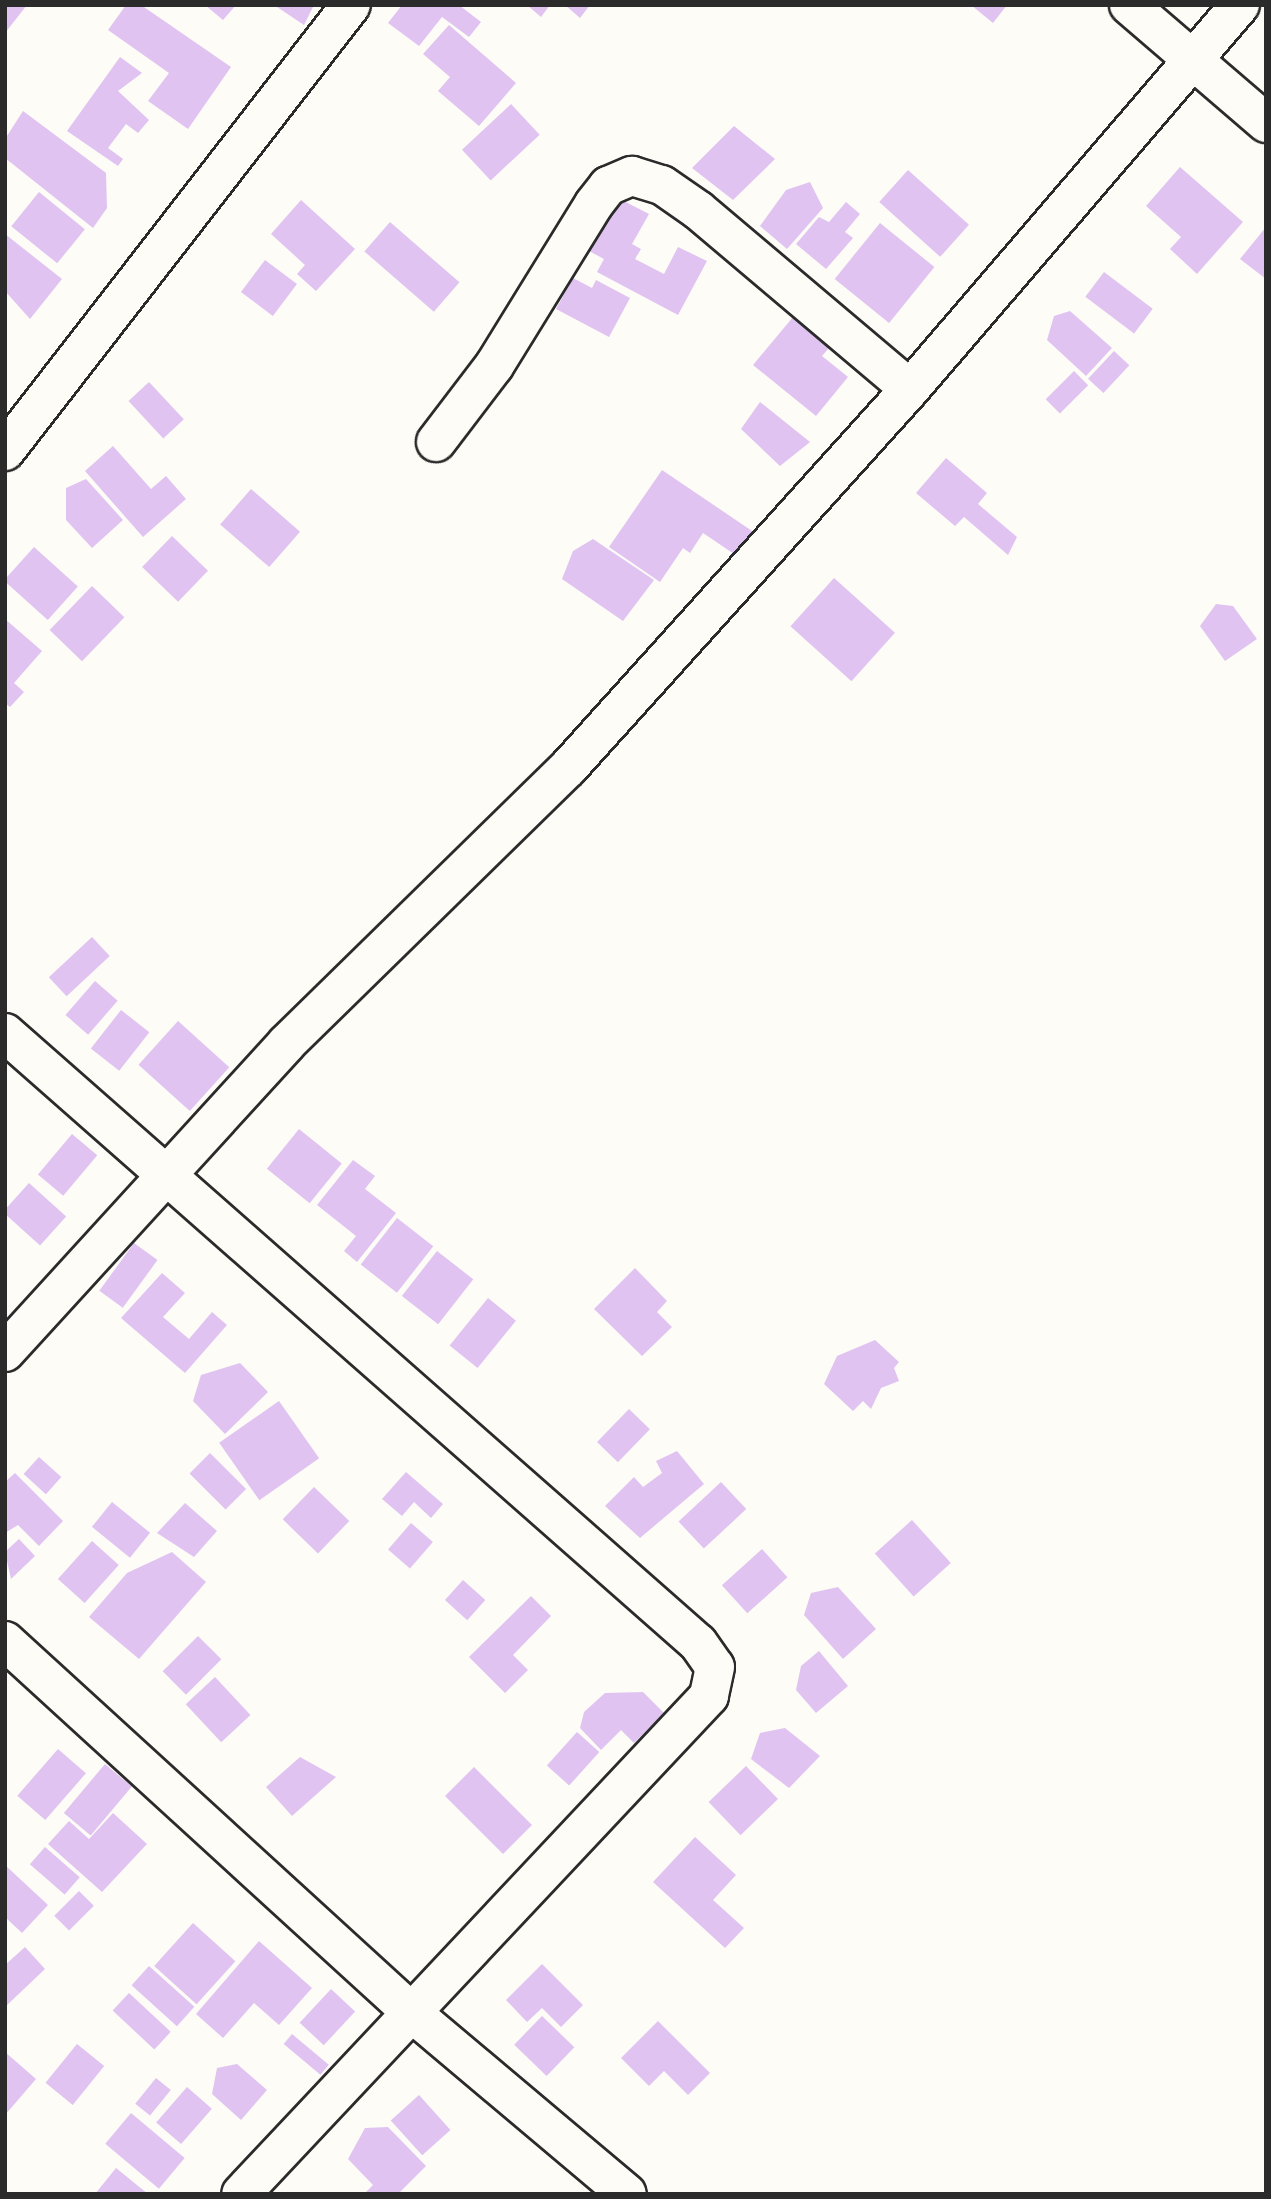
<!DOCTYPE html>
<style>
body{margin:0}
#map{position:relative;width:1271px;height:2199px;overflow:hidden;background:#fdfcf7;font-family:Caveat,sans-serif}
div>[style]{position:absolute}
.building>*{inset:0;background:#e0c3f1;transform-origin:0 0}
.roads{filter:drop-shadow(2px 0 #2b2b2b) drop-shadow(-2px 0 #2b2b2b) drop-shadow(0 2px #2b2b2b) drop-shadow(0 -2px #2b2b2b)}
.minor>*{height:38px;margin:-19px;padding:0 19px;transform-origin:19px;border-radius:19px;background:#fdfcf7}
span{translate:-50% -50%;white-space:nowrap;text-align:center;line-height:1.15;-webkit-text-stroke:5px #fdfcf7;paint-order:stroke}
.frame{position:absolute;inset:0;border:7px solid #2b2b2b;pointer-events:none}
</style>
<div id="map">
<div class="building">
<i style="clip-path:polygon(5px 5px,27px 5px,5px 33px)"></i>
<i style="clip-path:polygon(126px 5px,141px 5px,231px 67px,188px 129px,148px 101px,169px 73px,108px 30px)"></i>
<i style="clip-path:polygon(205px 5px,236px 5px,223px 20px)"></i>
<i style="clip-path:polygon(274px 5px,314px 5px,304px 25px)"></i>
<i style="clip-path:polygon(402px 5px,459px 5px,481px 22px,469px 37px,442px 17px,419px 46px,388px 23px)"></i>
<i style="clip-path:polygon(527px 5px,550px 5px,541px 17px)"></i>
<i style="clip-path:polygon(565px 5px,590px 5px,580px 18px)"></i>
<i style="clip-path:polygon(971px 5px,1007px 5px,993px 23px)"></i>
<i style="clip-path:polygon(449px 25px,516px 83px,479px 126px,438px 91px,450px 77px,423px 54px)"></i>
<i style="clip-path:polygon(120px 57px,142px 73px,118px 91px,149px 120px,138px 133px,126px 124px,108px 148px,123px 159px,118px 166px,67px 131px)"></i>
<i style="left:511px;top:104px;width:42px;height:67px;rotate:47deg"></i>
<i style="clip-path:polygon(23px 111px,106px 173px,107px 208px,93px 228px,5px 158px,5px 139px)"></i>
<i style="clip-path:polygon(734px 126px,775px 159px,733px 200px,692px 168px)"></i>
<i style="clip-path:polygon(1180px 167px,1243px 222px,1197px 274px,1170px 249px,1181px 237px,1146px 206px)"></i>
<i style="left:908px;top:170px;width:82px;height:43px;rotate:42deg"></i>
<i style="clip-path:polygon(810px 182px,823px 208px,787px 249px,760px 226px,786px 190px)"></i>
<i style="left:39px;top:192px;width:59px;height:44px;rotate:39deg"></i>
<i style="clip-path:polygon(618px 198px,649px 214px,632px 244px,641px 249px,635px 259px,664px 274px,678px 247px,707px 261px,678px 315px,597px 272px,604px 259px,589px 251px)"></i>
<i style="clip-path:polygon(301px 200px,355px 249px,316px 291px,297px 274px,305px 265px,271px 234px)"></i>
<i style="clip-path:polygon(846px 202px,860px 214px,845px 232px,853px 238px,826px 269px,796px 244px,819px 217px,829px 222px)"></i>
<i style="left:390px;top:222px;width:92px;height:39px;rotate:41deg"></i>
<i style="left:880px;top:223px;width:70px;height:72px;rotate:39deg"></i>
<i style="clip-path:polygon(1266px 227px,1266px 279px,1240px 259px)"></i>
<i style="clip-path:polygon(5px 234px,62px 279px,30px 319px,5px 291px)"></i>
<i style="left:265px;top:260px;width:40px;height:40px;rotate:37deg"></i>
<i style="left:1104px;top:272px;width:61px;height:31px;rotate:37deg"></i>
<i style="clip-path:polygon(573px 278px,592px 288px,596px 280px,630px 298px,609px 337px,556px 309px)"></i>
<i style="clip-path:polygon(798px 311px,835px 341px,822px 356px,848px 377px,816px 416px,753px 365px)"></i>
<i style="clip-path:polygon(1070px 311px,1112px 348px,1086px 376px,1047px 340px,1054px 316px)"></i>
<i style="left:1114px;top:351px;width:21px;height:38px;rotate:43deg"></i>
<i style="left:1074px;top:371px;width:20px;height:40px;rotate:45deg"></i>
<i style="left:149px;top:382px;width:51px;height:28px;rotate:47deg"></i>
<i style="clip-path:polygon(760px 402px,810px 442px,780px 466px,741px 429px)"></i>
<i style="clip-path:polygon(113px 446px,151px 489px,166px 476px,186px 499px,143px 537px,85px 471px)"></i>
<i style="clip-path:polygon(946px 458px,987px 493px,978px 504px,1017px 537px,1008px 555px,964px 517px,955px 526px,916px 493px)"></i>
<i style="clip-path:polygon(662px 470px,758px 535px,734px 554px,703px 533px,690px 553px,683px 548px,660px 582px,609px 547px)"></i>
<i style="clip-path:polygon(86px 479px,123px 520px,92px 548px,66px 520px,66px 488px)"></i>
<i style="left:251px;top:489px;width:65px;height:47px;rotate:41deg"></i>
<i style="left:172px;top:536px;width:50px;height:43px;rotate:44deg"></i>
<i style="clip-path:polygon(593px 539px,654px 580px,623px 621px,562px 579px,573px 551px)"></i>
<i style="left:34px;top:547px;width:59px;height:45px;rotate:42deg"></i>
<i style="left:834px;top:578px;width:82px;height:65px;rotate:42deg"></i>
<i style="left:92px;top:586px;width:45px;height:61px;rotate:44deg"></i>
<i style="clip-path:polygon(1216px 604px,1233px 606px,1257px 639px,1225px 661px,1200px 626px)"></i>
<i style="clip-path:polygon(5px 619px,42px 651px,14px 683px,24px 692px,10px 707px,5px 703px)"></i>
<i style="left:92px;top:937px;width:26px;height:59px;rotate:47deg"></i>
<i style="left:95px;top:981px;width:30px;height:45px;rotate:41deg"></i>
<i style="left:121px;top:1010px;width:36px;height:49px;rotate:38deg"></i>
<i style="left:178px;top:1021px;width:69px;height:59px;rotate:42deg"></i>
<i style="left:299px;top:1129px;width:55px;height:51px;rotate:39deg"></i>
<i style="left:72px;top:1134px;width:33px;height:53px;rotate:40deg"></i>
<i style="clip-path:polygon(353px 1160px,375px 1176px,365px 1189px,396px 1213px,357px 1262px,344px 1251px,356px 1236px,317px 1205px)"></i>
<i style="left:29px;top:1183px;width:50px;height:39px;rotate:42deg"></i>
<i style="left:397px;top:1218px;width:46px;height:59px;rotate:38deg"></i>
<i style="left:134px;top:1243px;width:29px;height:59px;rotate:36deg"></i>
<i style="left:437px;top:1251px;width:46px;height:57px;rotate:38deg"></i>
<i style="clip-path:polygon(635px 1268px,667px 1301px,657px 1312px,672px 1327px,642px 1356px,594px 1309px)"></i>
<i style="clip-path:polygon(162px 1273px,185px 1293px,163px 1317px,189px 1339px,212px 1312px,227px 1325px,185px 1373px,121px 1318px)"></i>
<i style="left:488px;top:1298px;width:36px;height:61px;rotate:39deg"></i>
<i style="clip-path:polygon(875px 1340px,899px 1362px,894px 1368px,899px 1381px,881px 1388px,871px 1409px,863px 1401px,853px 1411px,824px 1384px,837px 1356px)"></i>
<i style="clip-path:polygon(240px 1363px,268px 1392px,225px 1434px,193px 1401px,201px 1375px)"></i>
<i style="left:279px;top:1401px;width:70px;height:73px;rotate:55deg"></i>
<i style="left:629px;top:1409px;width:29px;height:46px;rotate:44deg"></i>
<i style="clip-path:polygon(677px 1451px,704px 1484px,640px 1538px,605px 1506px,634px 1477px,643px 1487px,662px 1473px,656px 1461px)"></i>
<i style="left:210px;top:1453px;width:51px;height:29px;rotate:45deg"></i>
<i style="left:39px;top:1457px;width:30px;height:23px;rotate:42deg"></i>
<i style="clip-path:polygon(406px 1472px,443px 1504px,431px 1518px,414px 1502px,402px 1516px,382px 1499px)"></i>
<i style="clip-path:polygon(15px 1473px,63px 1521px,39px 1546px,18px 1525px,5px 1533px,5px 1482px)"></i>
<i style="left:721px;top:1482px;width:37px;height:58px;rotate:47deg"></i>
<i style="left:314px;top:1487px;width:49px;height:45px;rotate:44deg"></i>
<i style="left:112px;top:1502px;width:49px;height:32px;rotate:39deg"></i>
<i style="clip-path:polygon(185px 1503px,217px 1531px,194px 1557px,157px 1533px)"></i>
<i style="left:912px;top:1520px;width:58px;height:50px;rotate:48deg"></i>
<i style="left:411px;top:1523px;width:29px;height:35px;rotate:41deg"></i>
<i style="clip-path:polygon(19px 1539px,35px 1556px,11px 1579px,5px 1552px)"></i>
<i style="left:92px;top:1541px;width:36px;height:51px;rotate:42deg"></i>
<i style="left:762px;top:1549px;width:38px;height:54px;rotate:48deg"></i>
<i style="clip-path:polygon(172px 1552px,206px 1582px,139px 1659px,89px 1617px,127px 1573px)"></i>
<i style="left:463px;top:1580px;width:30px;height:27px;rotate:42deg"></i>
<i style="clip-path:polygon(838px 1587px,876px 1629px,843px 1659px,804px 1615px,811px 1593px)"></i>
<i style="clip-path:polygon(531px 1596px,551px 1616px,513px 1655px,528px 1670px,505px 1693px,469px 1657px)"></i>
<i style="left:198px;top:1636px;width:33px;height:50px;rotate:45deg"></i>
<i style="clip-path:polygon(819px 1651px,848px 1686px,816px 1713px,796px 1690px,801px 1666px)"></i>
<i style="left:215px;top:1677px;width:52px;height:40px;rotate:47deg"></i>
<i style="clip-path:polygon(643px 1692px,664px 1713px,634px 1743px,621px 1730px,601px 1750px,580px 1728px,584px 1712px,605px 1693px)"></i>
<i style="clip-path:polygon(785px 1728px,820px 1756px,789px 1788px,751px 1759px,760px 1733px)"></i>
<i style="left:577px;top:1732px;width:30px;height:45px;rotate:42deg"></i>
<i style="left:58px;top:1749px;width:37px;height:62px;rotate:41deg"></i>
<i style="clip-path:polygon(300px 1757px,336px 1777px,292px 1816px,266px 1787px)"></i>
<i style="left:105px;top:1764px;width:35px;height:64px;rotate:40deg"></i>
<i style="left:746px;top:1766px;width:46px;height:52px;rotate:46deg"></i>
<i style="left:474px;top:1767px;width:82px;height:41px;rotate:45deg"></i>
<i style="clip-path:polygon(113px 1813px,147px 1844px,102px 1892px,48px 1844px,69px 1821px,89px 1839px)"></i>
<i style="clip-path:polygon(695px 1837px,736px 1875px,713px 1900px,744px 1928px,725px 1948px,653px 1882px)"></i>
<i style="left:45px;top:1847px;width:46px;height:23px;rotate:41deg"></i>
<i style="clip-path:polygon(5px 1865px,48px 1905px,22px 1933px,5px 1917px)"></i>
<i style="left:79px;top:1891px;width:21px;height:35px;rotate:45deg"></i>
<i style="left:193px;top:1923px;width:57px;height:58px;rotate:42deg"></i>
<i style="clip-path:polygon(259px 1941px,312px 1988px,279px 2025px,254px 2003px,223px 2038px,196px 2014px)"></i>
<i style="clip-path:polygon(25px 1947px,45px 1969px,5px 2007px,5px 1965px)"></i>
<i style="clip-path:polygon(542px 1964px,583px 2005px,561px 2027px,542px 2008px,527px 2022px,506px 2000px)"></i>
<i style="left:149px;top:1966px;width:61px;height:26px;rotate:42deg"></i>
<i style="left:331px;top:1989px;width:33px;height:46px;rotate:43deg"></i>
<i style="left:129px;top:1993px;width:57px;height:24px;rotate:43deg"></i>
<i style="left:542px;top:2016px;width:45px;height:40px;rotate:44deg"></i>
<i style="clip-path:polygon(658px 2021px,710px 2073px,688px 2095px,664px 2071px,649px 2086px,621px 2058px)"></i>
<i style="left:292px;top:2034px;width:48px;height:13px;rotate:40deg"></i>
<i style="left:77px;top:2044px;width:35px;height:50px;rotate:39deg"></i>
<i style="clip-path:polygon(5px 2052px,36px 2079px,5px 2115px)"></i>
<i style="clip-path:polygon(237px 2064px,267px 2090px,241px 2120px,212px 2094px,217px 2068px)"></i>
<i style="left:156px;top:2078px;width:19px;height:33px;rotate:39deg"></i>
<i style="left:187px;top:2087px;width:33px;height:47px;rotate:41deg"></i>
<i style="left:419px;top:2095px;width:47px;height:38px;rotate:48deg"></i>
<i style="left:131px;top:2113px;width:70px;height:40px;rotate:40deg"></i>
<i style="clip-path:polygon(388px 2127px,426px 2166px,398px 2194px,364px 2194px,373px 2185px,348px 2159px,365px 2128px)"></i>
<i style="clip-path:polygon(116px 2168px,148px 2194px,95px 2194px)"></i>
</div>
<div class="roads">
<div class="minor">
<i style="left:1129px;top:5px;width:181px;rotate:40.7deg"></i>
<i style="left:436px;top:442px;width:96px;rotate:-52.7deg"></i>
<i style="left:494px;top:366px;width:190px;rotate:-58.3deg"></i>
<i style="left:594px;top:204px;width:23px;rotate:-52deg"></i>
<i style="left:608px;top:186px;width:26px;rotate:-23deg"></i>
<i style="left:632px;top:176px;width:31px;rotate:17deg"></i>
<i style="left:662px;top:185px;width:44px;rotate:34.8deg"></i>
<i style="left:698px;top:210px;width:277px;rotate:40.2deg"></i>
<i style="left:5px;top:451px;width:564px;rotate:-52.2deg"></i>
<i style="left:5px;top:1033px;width:923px;rotate:41.36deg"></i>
<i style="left:698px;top:1643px;width:29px;rotate:55deg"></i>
<i style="left:715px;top:1667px;width:30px;rotate:102deg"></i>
<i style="left:709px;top:1696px;width:683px;rotate:133.22deg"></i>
<i style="left:5px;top:1352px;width:418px;rotate:-47.6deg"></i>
<i style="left:287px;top:1043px;width:393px;rotate:-44.4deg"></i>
<i style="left:568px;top:768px;width:510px;rotate:-47.94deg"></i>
<i style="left:910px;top:389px;width:506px;rotate:-49.33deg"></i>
<i style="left:5px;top:1641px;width:550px;rotate:42.42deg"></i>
<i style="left:411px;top:2012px;width:282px;rotate:40.1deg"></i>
</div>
</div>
<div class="frame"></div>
</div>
